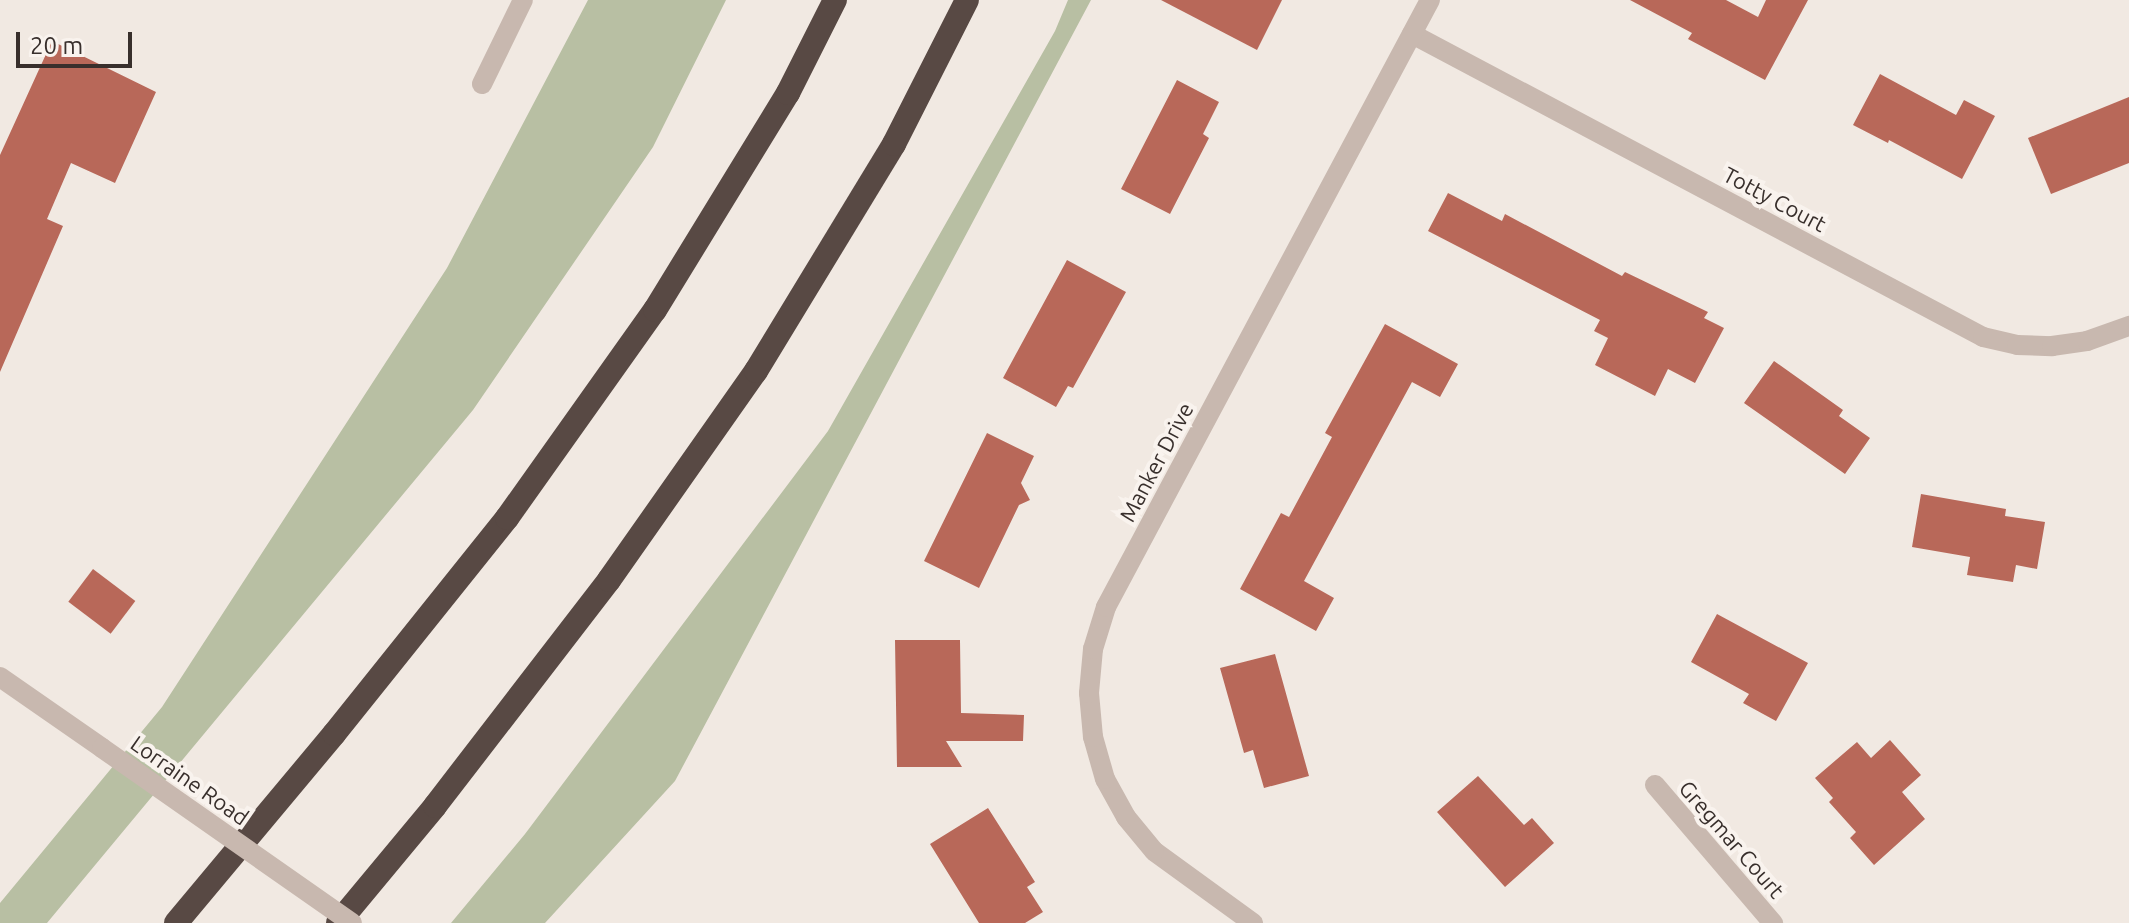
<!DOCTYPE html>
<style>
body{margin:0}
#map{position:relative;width:2129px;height:923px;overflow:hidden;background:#f1e9e2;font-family:Ubuntu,sans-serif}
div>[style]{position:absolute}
.green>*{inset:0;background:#b8bfa3}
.building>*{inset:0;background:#b86859;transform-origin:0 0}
.lane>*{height:20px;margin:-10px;padding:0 10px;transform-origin:10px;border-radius:10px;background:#c8b8af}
.street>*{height:20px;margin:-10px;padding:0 10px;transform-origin:10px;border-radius:10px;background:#c8b8af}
.highway>*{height:24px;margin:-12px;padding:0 12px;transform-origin:12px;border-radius:12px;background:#584944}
.street-bridge>*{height:20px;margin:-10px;padding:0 10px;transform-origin:10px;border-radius:10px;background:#c8b8af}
span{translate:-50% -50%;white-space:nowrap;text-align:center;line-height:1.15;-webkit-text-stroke:8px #f9f3ee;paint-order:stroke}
.street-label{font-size:22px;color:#382f2c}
.scale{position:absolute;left:16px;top:32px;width:116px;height:36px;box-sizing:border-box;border:4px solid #382f2c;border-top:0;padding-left:10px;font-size:24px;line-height:28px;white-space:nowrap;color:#382f2c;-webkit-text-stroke:6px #f9f3ee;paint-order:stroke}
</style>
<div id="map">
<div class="green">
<i style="clip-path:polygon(588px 0,726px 0,653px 147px,473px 410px,47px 923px,0 923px,0 903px,162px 707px,447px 268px)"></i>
<i style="clip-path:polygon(1068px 0,1091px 0,675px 781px,545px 923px,451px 923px,525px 834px,828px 431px,1055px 31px)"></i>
</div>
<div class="building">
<i style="clip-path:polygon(1161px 0,1282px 0,1257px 50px)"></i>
<i style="clip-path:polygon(1630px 0,1726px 0,1758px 17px,1766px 0,1808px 0,1765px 80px,1688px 39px,1692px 33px)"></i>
<i style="clip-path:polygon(52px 41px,156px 92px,115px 183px,71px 163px,47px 219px,63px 226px,0 372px,0 155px)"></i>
<i style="clip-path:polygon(1880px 74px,1956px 115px,1964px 100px,1995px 116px,1962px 179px,1889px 140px,1888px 143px,1853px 125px)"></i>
<i style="clip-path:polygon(1177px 80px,1219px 102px,1203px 134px,1209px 138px,1170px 214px,1121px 189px)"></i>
<i style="clip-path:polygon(2129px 97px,2129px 163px,2051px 194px,2028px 138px)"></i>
<i style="clip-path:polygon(1448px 193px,1502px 221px,1505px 214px,1622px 276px,1625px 272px,1708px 312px,1704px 318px,1724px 328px,1695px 383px,1668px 369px,1655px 396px,1595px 365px,1608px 338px,1594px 331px,1600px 320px,1428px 231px)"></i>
<i style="clip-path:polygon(1067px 260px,1126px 292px,1073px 388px,1068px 386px,1056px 407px,1003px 378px)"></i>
<i style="clip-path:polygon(1385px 324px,1458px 364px,1440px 397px,1412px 382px,1304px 581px,1334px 598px,1316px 631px,1240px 589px,1281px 513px,1289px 517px,1332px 437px,1325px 433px)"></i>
<i style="clip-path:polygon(1774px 361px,1843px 410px,1839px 416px,1870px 438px,1845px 474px,1744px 403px)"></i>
<i style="clip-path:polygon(987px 433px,1034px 456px,1021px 483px,1030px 500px,1019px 505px,979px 588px,924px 561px)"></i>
<i style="clip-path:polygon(1921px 494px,2006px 509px,2005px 516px,2045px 522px,2037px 569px,2016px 565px,2013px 582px,1967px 575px,1970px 557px,1912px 547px)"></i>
<i style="left:93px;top:569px;width:53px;height:41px;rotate:37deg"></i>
<i style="clip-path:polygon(1717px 614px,1808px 663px,1776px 721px,1743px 703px,1749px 694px,1691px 662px)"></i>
<i style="clip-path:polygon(895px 640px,960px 640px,961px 713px,1024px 715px,1023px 741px,946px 741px,962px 767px,897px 767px)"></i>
<i style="clip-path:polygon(1275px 654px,1309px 776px,1264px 788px,1253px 750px,1244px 753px,1220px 668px)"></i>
<i style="clip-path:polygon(1890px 740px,1921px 775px,1902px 792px,1925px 819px,1874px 865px,1850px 838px,1856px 832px,1829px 802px,1833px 798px,1815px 778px,1857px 742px,1871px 758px)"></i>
<i style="clip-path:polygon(1478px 776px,1524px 825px,1532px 818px,1554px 843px,1505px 887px,1437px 812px)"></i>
<i style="clip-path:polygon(988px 808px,1035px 882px,1027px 887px,1043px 912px,1025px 923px,979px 923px,930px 844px)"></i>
</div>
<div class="lane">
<i style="left:482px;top:84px;width:93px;rotate:-64deg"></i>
</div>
<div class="street">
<i style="left:1412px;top:34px;width:646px;rotate:27.95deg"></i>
<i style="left:1983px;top:337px;width:35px;rotate:13deg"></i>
<i style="left:2017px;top:345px;width:35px;rotate:2deg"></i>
<i style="left:2052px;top:346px;width:35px;rotate:-8deg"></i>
<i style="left:2087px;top:341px;width:45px;rotate:-19.7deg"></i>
<i style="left:0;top:677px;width:124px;rotate:34.8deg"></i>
<i style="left:1655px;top:785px;width:182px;rotate:49.5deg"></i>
<i style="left:1253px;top:923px;width:122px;rotate:-144deg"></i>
<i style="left:1154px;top:851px;width:44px;rotate:-129.5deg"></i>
<i style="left:1126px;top:817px;width:43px;rotate:-118.9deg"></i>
<i style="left:1105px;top:779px;width:44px;rotate:-105.9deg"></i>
<i style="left:1093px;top:737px;width:44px;rotate:-95.2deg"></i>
<i style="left:1089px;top:693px;width:44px;rotate:-84.8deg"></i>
<i style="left:1093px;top:649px;width:44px;rotate:-72.8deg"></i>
<i style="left:1106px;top:607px;width:688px;rotate:-61.91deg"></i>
</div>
<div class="highway">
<i style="left:176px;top:923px;width:246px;rotate:-50.1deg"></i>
<i style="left:334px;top:734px;width:277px;rotate:-51.3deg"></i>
<i style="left:507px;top:518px;width:255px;rotate:-54.6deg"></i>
<i style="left:655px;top:310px;width:255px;rotate:-58.5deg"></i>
<i style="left:788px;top:93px;width:104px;rotate:-63.2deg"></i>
<i style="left:338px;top:923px;width:152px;rotate:-50.3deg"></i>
<i style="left:435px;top:806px;width:285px;rotate:-52.4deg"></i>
<i style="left:609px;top:580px;width:256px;rotate:-54.9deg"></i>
<i style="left:756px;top:371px;width:266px;rotate:-58.7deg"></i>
<i style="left:894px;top:144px;width:161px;rotate:-63.1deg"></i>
</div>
<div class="street-bridge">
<i style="left:102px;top:748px;width:305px;rotate:35deg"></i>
</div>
<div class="street-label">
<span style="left:1775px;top:199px;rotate:28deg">Totty Court</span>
<span style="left:1156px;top:462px;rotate:-62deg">Manker Drive</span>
<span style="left:190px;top:780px;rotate:35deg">Lorraine Road</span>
<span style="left:1732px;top:839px;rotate:49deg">Gregmar Court</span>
</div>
<div class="scale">20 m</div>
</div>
